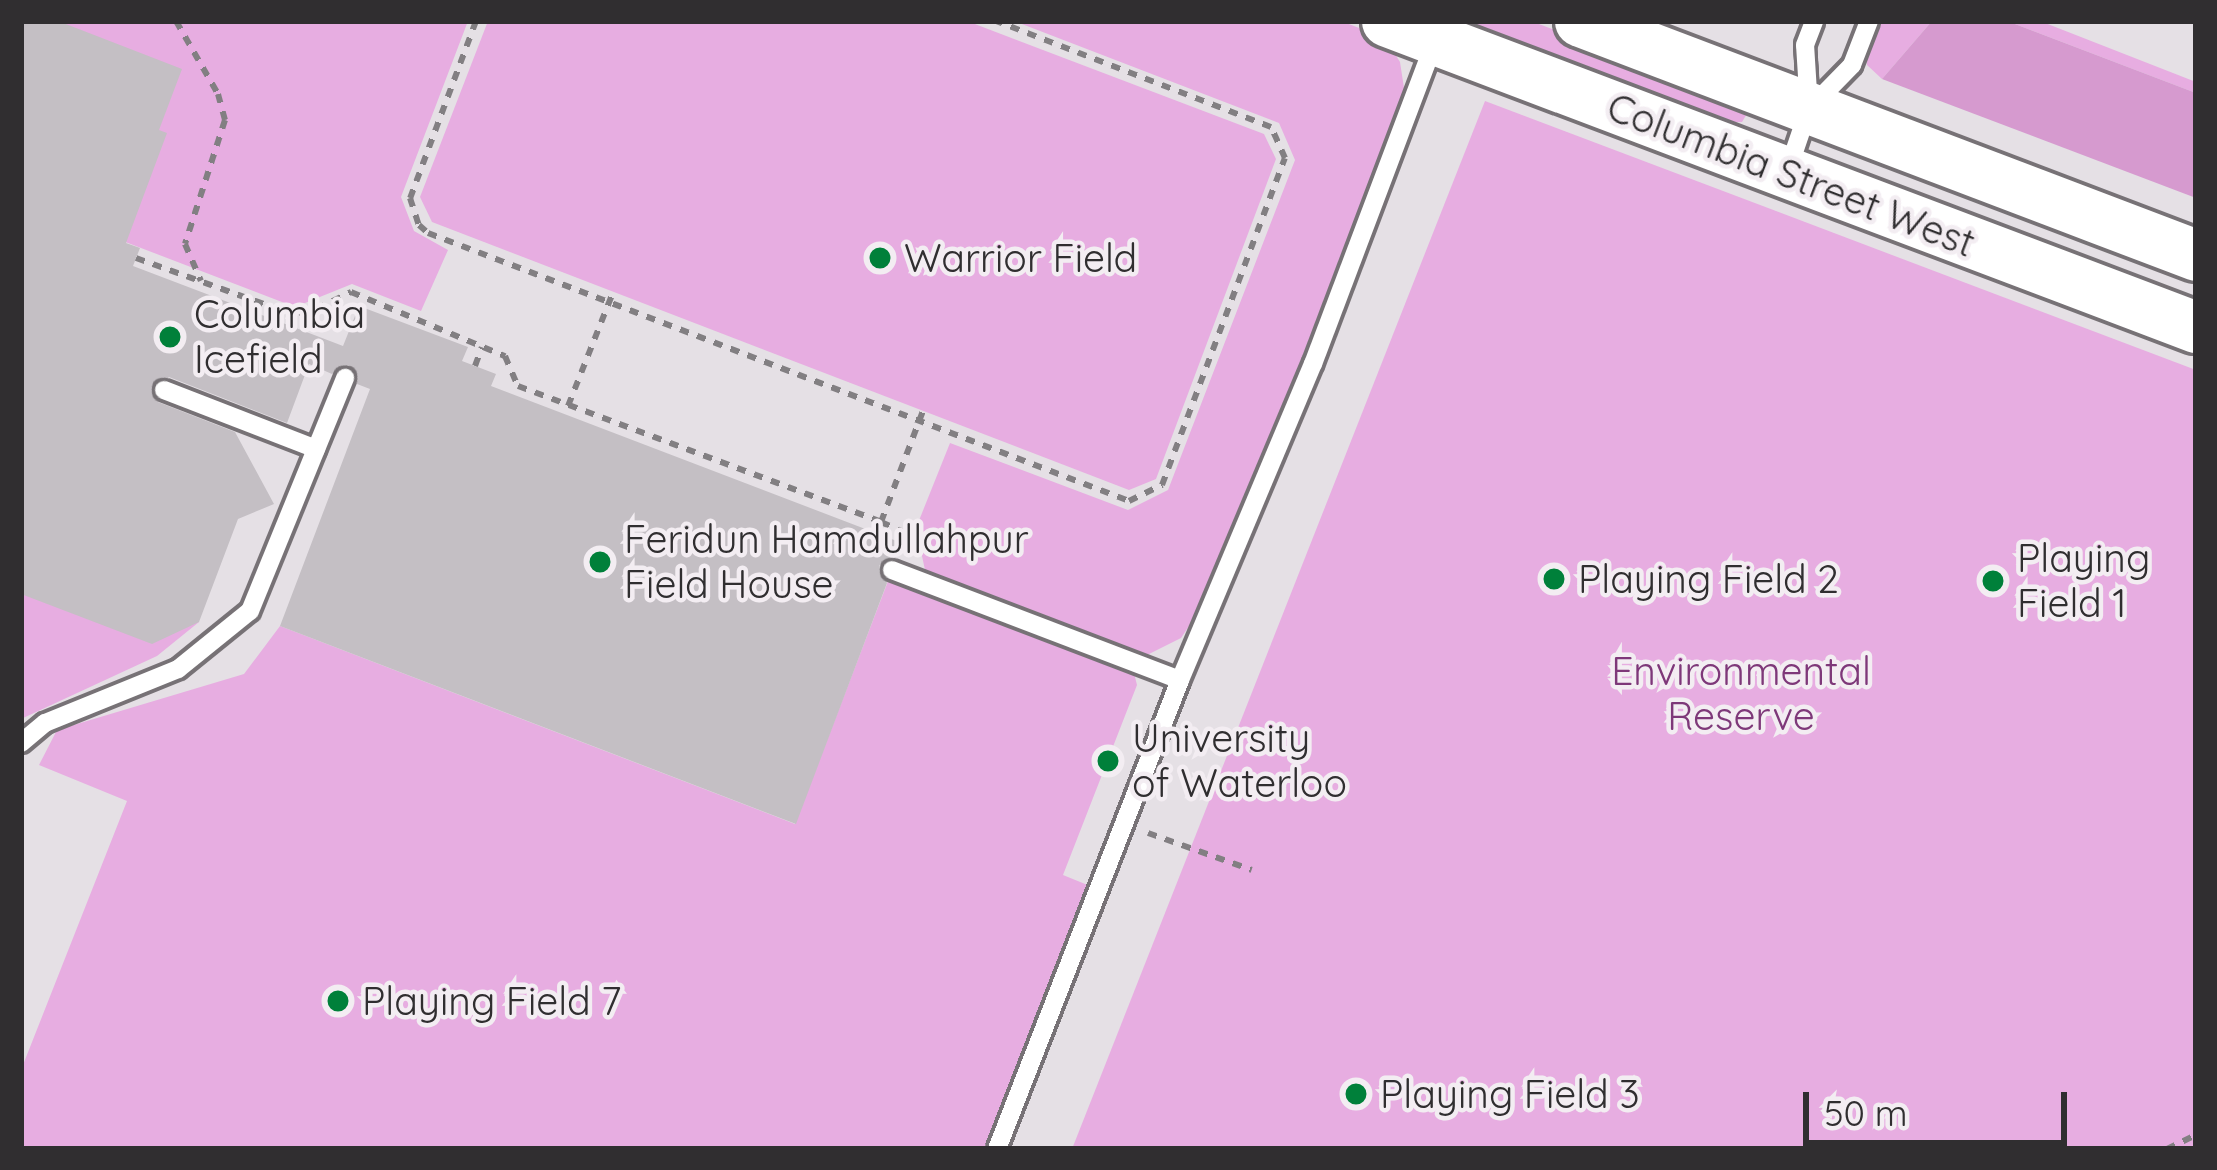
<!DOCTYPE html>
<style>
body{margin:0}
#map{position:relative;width:2217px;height:1170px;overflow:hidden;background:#e5e0e5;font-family:Quicksand,sans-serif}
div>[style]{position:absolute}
.green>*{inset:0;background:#e7ade1}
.forest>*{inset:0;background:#d69acf}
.building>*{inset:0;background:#c4bfc4}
.path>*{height:6px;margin-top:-3px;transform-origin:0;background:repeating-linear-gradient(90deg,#827f82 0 9px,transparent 0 18px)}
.roads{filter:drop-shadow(3px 0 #777276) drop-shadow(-3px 0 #777276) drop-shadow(0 3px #777276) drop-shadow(0 -3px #777276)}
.lane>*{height:18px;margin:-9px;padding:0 9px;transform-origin:9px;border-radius:9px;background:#fff}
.secondary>*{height:51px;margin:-25.5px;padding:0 25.5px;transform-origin:25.5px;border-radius:25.5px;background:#fff}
.dots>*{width:33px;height:33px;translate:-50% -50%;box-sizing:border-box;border:6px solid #f3edf2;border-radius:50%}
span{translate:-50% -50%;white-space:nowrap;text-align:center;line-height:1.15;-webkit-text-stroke:9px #f3edf2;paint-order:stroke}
.street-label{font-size:39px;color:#302e30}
.poi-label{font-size:39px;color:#302e30}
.left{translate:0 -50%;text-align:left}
.park-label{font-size:39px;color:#7e3879}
.frame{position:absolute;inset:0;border:24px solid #302e30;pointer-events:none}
.scale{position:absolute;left:1803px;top:1092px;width:264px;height:54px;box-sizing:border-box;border:6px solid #302e30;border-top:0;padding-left:15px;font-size:36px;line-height:42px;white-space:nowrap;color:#302e30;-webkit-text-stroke:9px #f3edf2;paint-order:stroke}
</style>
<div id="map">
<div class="green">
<i style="clip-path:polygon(48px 21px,468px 21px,401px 197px,414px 231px,448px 250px,421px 311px,352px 284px,295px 307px,21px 202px)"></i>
<i style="clip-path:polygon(488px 21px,967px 21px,1264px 134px,1276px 159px,1156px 479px,1129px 490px,432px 222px,420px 197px)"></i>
<i style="clip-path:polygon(1014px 21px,1341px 21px,1385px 38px,1400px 62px,1404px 88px,1398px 130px,1211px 593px,1181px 638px,1145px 656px,925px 570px,916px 528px,950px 443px,1128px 510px,1168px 490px,1295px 160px,1279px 123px)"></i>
<i style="clip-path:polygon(1467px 21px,1531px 21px,1744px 102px,1748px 112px,1742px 122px,1734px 122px)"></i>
<i style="clip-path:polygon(1879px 21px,1932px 21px,1882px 79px,1867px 65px,1866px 55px)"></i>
<i style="clip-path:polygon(2007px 21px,2040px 21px,2196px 82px,2196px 93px)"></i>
<i style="clip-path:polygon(1485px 101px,2196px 370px,2196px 1149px,1072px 1149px)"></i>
<i style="clip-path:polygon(890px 576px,1134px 673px,1137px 685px,1063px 875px,1090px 886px,987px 1149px,21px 1149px,21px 1070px,127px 801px,39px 765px,57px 730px,244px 674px,280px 626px,795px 824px)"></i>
<i style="clip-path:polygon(21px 594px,199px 622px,157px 656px,21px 719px)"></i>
</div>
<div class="forest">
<i style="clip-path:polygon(1932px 21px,2007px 21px,2196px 93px,2196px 198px,1882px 79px)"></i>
</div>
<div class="building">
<i style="clip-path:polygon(21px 21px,58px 21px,182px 69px,159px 130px,167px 133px,126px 243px,140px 248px,133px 266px,343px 346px,359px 306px,468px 347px,462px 361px,496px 374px,491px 386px,902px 543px,897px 557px,884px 559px,879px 566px,887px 583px,796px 824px,280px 626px,370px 389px,357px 384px,356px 371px,349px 365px,332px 374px,309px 364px,287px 423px,169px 377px,152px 384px,158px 402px,235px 432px,274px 504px,238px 519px,199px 622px,152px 644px,21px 594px)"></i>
</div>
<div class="path">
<i style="left:176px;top:21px;width:84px;rotate:60.1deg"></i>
<i style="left:218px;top:94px;width:27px;rotate:75deg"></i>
<i style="left:225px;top:120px;width:130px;rotate:107.9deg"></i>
<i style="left:185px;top:244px;width:40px;rotate:66.6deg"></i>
<i style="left:476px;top:21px;width:189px;rotate:110.4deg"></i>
<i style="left:410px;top:198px;width:28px;rotate:72deg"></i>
<i style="left:419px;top:225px;width:12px;rotate:42deg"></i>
<i style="left:428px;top:233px;width:750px;rotate:20.92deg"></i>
<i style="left:1129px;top:501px;width:37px;rotate:-26deg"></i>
<i style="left:1162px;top:485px;width:349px;rotate:-69.4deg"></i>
<i style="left:1285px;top:158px;width:34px;rotate:-114deg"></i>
<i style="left:1271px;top:127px;width:294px;rotate:-158.9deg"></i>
<i style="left:136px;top:258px;width:174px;rotate:19.8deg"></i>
<i style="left:300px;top:317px;width:57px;rotate:-26.1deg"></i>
<i style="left:351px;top:292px;width:167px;rotate:22.6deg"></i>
<i style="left:505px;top:356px;width:33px;rotate:67deg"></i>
<i style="left:518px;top:386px;width:388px;rotate:20.5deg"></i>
<i style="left:881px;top:522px;width:32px;rotate:24deg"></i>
<i style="left:910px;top:535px;width:17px;rotate:77deg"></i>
<i style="left:475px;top:366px;width:20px;rotate:-70deg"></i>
<i style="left:568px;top:406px;width:119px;rotate:-68.4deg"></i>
<i style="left:881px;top:522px;width:119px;rotate:-69.3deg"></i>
<i style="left:1148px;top:833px;width:110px;rotate:19.6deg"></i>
<i style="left:2167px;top:1149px;width:32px;rotate:-26deg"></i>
</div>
<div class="roads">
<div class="lane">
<i style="left:1813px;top:105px;width:56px;rotate:-45.7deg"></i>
<i style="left:1852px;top:65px;width:47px;rotate:-68.9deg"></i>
<i style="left:1789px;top:167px;width:62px;rotate:-71.3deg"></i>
<i style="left:1809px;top:108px;width:63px;rotate:-93.6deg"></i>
<i style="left:1805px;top:45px;width:26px;rotate:-69deg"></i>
<i style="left:164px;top:390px;width:163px;rotate:21.2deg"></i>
<i style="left:892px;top:570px;width:308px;rotate:20.9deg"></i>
<i style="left:21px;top:743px;width:31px;rotate:-40deg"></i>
<i style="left:45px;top:723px;width:144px;rotate:-22.1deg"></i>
<i style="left:178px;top:669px;width:92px;rotate:-38.9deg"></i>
<i style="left:250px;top:611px;width:252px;rotate:-67.8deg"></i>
<i style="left:997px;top:1149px;width:503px;rotate:-68.68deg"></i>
<i style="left:1180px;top:680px;width:343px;rotate:-67.2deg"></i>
<i style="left:1313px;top:364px;width:343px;rotate:-69.3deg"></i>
</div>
<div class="secondary">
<i style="left:1387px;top:21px;width:865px;rotate:20.72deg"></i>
<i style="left:1580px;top:21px;width:659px;rotate:20.8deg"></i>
</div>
</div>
<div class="dots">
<i style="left:880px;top:258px;background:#00803a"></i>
<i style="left:170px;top:337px;background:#00803a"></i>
<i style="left:600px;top:562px;background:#00803a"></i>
<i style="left:1554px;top:579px;background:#00803a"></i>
<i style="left:1993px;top:581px;background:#00803a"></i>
<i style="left:1108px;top:761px;background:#00803a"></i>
<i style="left:338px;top:1001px;background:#00803a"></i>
<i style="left:1356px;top:1094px;background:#00803a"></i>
</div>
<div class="street-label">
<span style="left:1791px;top:175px;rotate:21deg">Columbia Street West</span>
</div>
<div class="poi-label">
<span class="left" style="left:904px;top:258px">Warrior Field</span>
<span class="left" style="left:194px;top:337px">Columbia<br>Icefield</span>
<span class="left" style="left:624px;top:562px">Feridun Hamdullahpur<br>Field House</span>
<span class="left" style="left:2017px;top:581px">Playing<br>Field 1</span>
<span class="left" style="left:1578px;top:579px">Playing Field 2</span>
<span class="left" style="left:1132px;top:761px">University<br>of Waterloo</span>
<span class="left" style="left:362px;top:1001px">Playing Field 7</span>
<span class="left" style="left:1380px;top:1094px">Playing Field 3</span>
</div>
<div class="park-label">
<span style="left:1741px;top:694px">Environmental<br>Reserve</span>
</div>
<div class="frame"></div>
<div class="scale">50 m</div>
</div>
